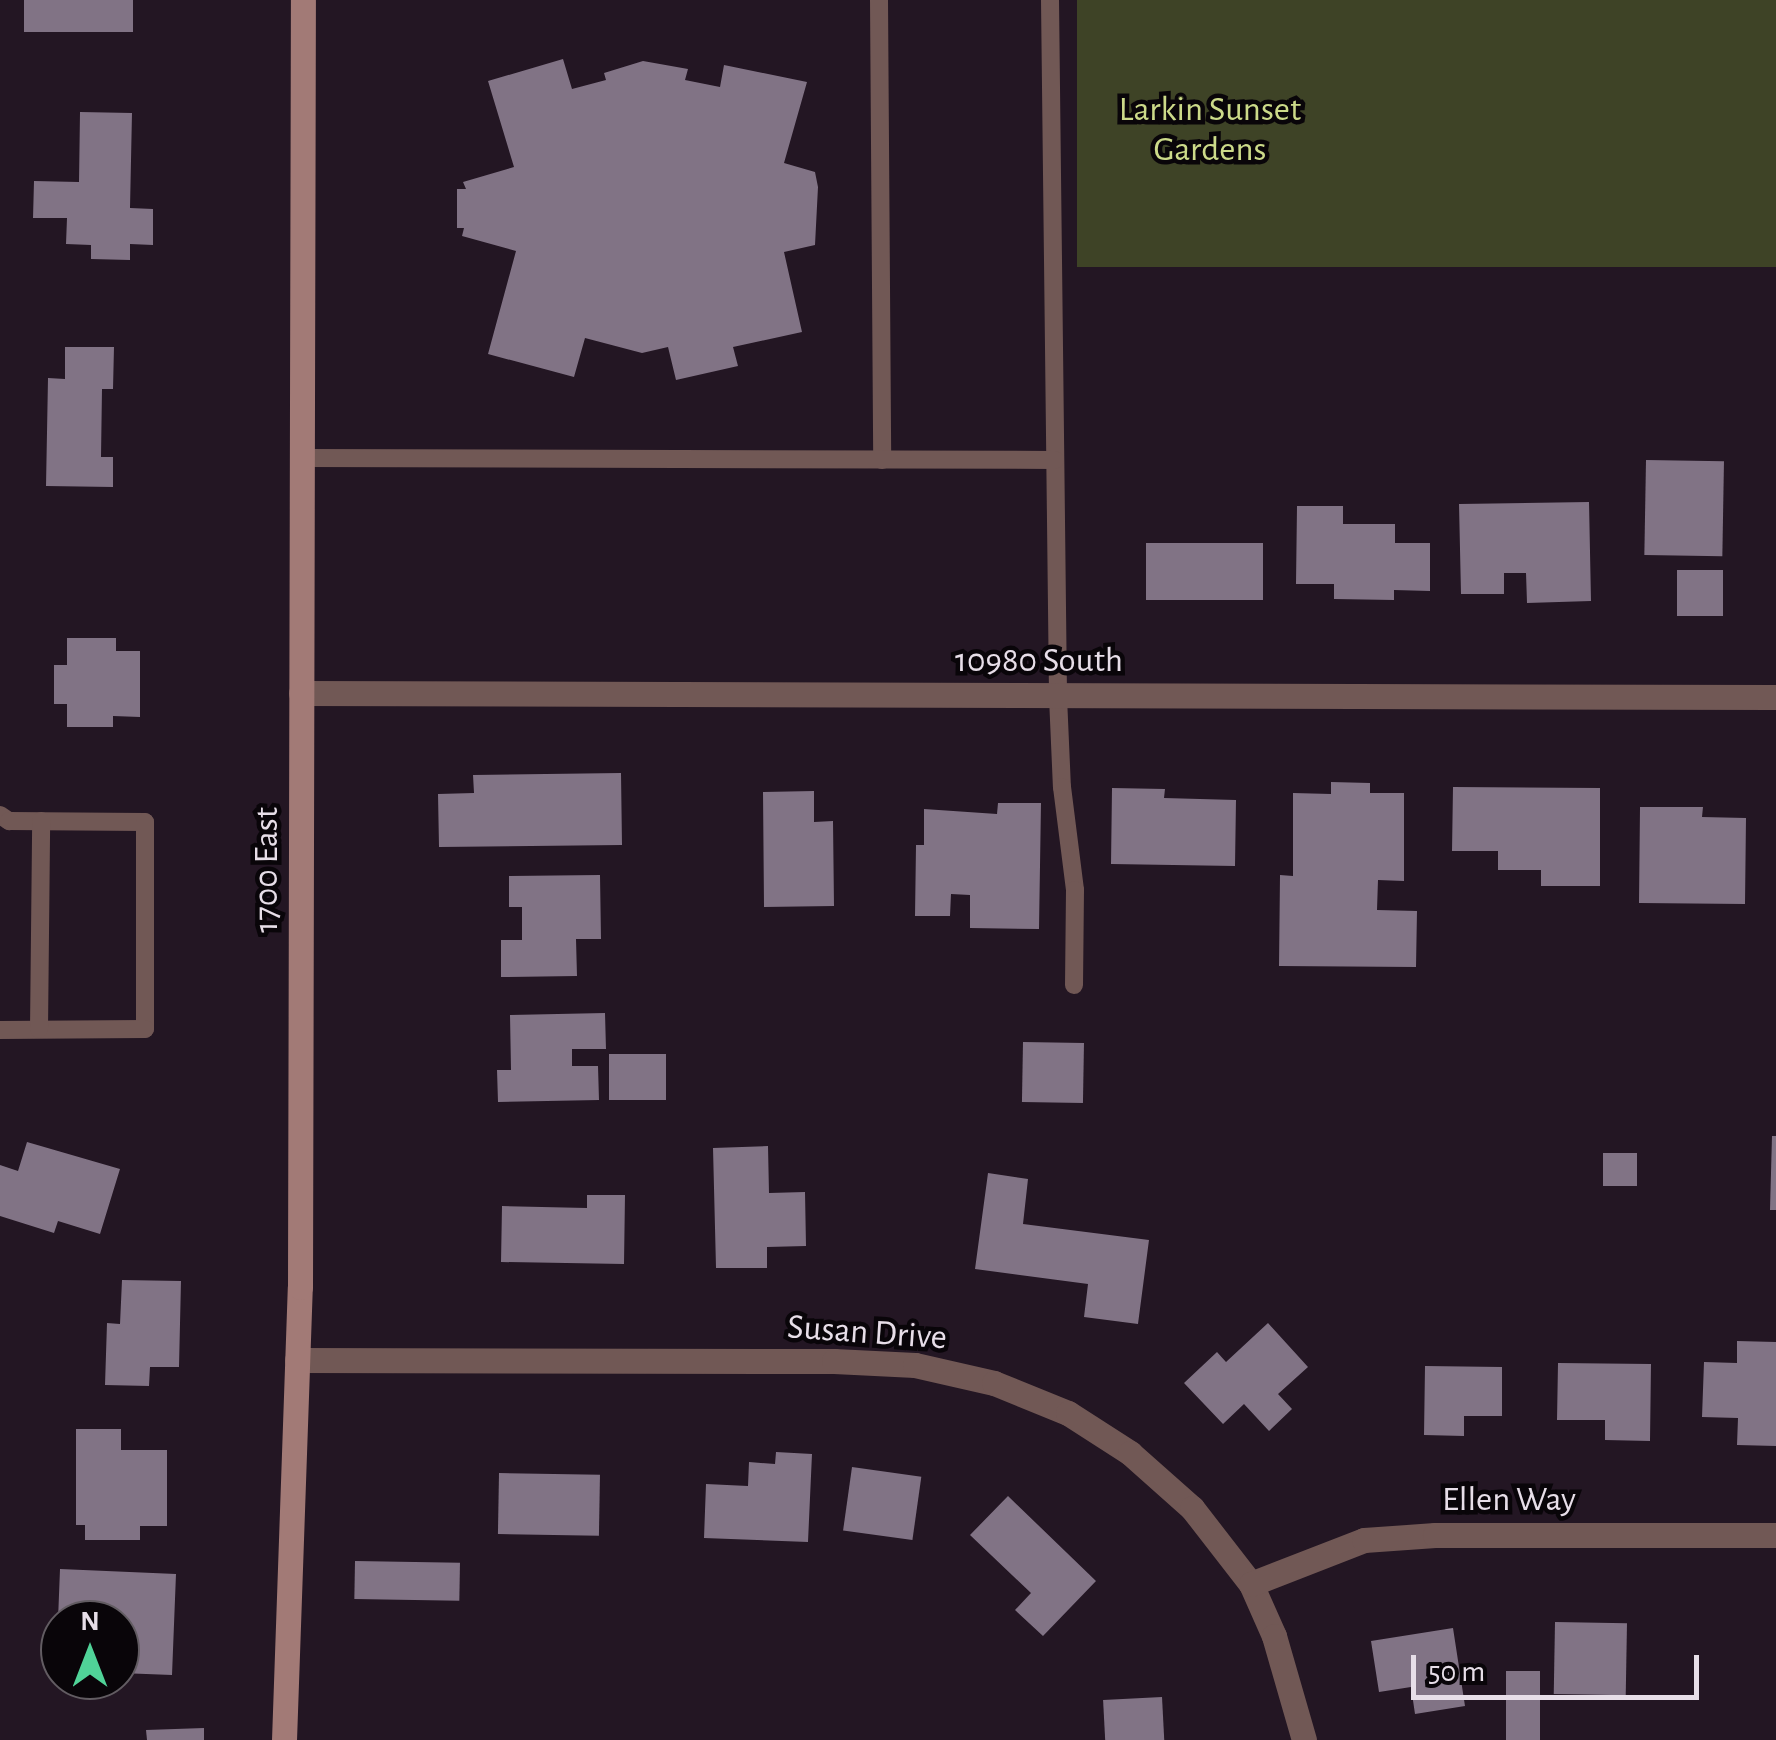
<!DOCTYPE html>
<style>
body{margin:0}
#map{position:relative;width:1776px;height:1740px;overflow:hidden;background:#231623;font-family:"Alegreya Sans",sans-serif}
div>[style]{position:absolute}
.green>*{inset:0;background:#3e4326;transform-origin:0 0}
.building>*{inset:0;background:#817385;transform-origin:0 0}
.service>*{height:18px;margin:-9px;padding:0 9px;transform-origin:9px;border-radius:9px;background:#715855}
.minor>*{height:25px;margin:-12.5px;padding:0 12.5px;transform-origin:12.5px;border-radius:12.5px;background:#715855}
.secondary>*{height:25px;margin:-12.5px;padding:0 12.5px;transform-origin:12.5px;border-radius:12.5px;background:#a27a76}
span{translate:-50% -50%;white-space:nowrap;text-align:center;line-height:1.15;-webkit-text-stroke:9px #090509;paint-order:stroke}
.park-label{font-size:35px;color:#ccda89}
.street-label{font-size:35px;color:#e7dee8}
.north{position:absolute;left:40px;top:1600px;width:100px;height:100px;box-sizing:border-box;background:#090509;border:2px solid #625c62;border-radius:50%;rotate:0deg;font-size:28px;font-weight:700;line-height:40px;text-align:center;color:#e7dee8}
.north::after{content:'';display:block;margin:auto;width:35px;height:45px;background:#50d398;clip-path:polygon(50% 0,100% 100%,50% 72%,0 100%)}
.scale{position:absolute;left:1411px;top:1655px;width:288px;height:45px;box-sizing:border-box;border:5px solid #e7dee8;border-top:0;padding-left:12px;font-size:30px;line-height:35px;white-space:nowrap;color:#e7dee8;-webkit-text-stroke:8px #090509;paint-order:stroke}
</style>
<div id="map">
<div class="green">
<i style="left:1077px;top:0;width:699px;height:267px"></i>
</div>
<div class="building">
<i style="left:24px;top:0;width:109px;height:32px"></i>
<i style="clip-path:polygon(563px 59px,572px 89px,606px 80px,604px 73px,643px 61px,688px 69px,685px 80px,720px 87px,724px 65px,807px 82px,784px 163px,815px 172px,818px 187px,815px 245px,784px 252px,802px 332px,733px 347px,738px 366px,676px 380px,668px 347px,642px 353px,585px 338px,574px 377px,488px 354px,516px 251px,462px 236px,464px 228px,457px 228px,457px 189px,466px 189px,463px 182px,514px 167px,488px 81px)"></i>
<i style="clip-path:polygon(80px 112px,132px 113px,130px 208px,153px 209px,153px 245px,130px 244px,130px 260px,91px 259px,91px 245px,66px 244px,67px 218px,33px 218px,34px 181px,79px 182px)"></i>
<i style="clip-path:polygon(65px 347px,114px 347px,113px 389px,102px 389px,101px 457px,113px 457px,113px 487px,46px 486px,48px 378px,65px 379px)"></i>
<i style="left:1646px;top:460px;width:78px;height:95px;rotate:1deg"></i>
<i style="clip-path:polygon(1589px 502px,1591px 601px,1527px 603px,1526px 573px,1504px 573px,1504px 594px,1461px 594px,1459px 504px)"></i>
<i style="clip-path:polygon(1297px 506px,1343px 506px,1343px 524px,1395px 524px,1395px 543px,1430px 543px,1430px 591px,1394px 590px,1394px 600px,1334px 599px,1334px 584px,1296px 584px)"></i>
<i style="left:1263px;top:543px;width:57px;height:117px;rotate:90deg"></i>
<i style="left:1677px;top:570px;width:46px;height:46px"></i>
<i style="clip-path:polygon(67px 638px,116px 638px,116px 651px,140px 651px,140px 717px,113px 716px,113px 727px,67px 727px,67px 704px,54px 704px,54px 665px,67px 665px)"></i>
<i style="clip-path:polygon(621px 773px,622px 845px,439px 847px,438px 794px,474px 793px,473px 775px)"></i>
<i style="clip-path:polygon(1331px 782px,1370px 783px,1370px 793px,1404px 793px,1404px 881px,1378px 880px,1377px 910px,1417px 911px,1416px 967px,1279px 966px,1280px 875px,1293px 876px,1293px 793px,1331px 794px)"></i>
<i style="clip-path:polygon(1453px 787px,1600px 788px,1600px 886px,1541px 886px,1541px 870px,1498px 870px,1498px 851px,1452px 851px)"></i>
<i style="clip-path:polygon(1112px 788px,1165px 789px,1164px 798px,1236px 800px,1235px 866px,1111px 864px)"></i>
<i style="clip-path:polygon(814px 791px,814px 822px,833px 821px,834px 906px,764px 907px,763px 792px)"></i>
<i style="clip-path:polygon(998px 803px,1041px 803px,1039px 929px,970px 928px,970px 895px,951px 894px,950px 916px,915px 916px,916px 845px,924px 845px,924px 809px,997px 814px)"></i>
<i style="clip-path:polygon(1640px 807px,1703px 807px,1702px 817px,1746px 818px,1745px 904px,1639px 903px)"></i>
<i style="clip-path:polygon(600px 875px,601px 939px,576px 939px,577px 976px,501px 977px,501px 940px,522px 940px,522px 907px,509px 907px,509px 876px)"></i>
<i style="clip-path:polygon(605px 1013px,606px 1049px,572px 1049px,572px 1066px,598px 1066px,599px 1100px,498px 1102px,497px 1070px,511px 1070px,510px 1015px)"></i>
<i style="left:1023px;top:1042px;width:61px;height:60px;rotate:1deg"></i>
<i style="left:666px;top:1054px;width:46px;height:57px;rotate:90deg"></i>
<i style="clip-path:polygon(1772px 1136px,1776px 1136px,1776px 1210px,1770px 1210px)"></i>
<i style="clip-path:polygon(27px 1142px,120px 1169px,100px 1234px,58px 1221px,54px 1233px,0 1216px,0 1165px,18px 1171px)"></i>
<i style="clip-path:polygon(768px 1146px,769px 1193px,805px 1192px,806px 1246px,767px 1247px,767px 1268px,716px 1268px,713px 1148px)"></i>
<i style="left:1603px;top:1153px;width:34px;height:33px"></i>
<i style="clip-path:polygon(988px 1173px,1028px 1179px,1023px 1224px,1149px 1240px,1138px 1324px,1084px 1317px,1088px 1284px,975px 1269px)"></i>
<i style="clip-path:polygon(587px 1195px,625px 1195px,624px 1264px,501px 1262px,502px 1206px,587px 1208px)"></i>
<i style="clip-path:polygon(122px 1280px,181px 1281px,179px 1367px,150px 1367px,149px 1386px,105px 1385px,107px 1323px,120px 1324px)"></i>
<i style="clip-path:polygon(1268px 1323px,1308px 1367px,1278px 1394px,1292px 1409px,1269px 1431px,1244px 1404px,1223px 1424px,1184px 1383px,1217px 1352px,1226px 1362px)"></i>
<i style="clip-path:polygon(1737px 1341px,1776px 1342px,1776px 1446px,1737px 1445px,1738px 1418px,1702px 1417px,1704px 1362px,1737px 1363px)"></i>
<i style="clip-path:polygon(1558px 1363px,1651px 1364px,1650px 1441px,1605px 1440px,1605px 1420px,1557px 1420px)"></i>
<i style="clip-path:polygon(1425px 1366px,1502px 1367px,1502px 1416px,1464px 1416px,1464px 1436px,1424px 1435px)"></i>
<i style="clip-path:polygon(76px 1429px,121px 1429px,121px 1450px,167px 1450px,167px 1526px,140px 1526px,140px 1540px,85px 1540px,85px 1525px,76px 1525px)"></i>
<i style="clip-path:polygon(776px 1452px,812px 1454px,808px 1542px,704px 1538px,706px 1484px,748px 1486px,749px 1462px,775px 1464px)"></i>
<i style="left:852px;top:1467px;width:70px;height:64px;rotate:8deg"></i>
<i style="left:499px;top:1473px;width:101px;height:61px;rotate:1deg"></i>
<i style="clip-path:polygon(1008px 1496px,1096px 1581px,1043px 1636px,1015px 1610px,1031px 1593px,970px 1535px)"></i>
<i style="left:355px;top:1561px;width:105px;height:38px;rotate:1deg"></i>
<i style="clip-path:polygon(60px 1569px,176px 1574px,172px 1675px,120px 1673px,120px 1620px,58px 1620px)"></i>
<i style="left:1555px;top:1622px;width:72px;height:72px;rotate:1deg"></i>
<i style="clip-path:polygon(1453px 1628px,1465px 1706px,1415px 1714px,1411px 1687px,1379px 1692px,1371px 1641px)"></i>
<i style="left:1506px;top:1671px;width:34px;height:69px"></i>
<i style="left:1162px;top:1697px;width:43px;height:59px;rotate:87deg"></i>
<i style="clip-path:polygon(204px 1728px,204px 1740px,147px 1740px,146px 1730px)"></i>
</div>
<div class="service">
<i style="left:879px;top:0;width:460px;rotate:89.6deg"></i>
<i style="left:1050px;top:0;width:697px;rotate:89.34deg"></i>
<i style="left:1058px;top:697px;width:90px;rotate:87.5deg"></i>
<i style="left:1062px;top:787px;width:104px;rotate:82.8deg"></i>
<i style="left:1075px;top:890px;width:95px;rotate:90.6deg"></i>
<i style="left:303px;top:458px;width:752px;rotate:0.15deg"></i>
<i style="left:0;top:815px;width:11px;rotate:34deg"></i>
<i style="left:9px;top:821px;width:136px;rotate:0.4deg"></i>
<i style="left:145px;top:822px;width:207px;rotate:90deg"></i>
<i style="left:145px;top:1029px;width:145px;rotate:179.6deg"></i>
<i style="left:39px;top:1029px;width:208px;rotate:-89.4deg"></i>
</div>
<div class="minor">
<i style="left:301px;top:693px;width:1475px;rotate:0.16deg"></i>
<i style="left:297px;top:1360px;width:537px;rotate:0.11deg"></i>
<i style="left:834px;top:1361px;width:81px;rotate:2.8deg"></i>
<i style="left:915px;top:1365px;width:81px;rotate:12.8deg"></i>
<i style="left:994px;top:1383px;width:80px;rotate:22.1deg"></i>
<i style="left:1068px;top:1413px;width:74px;rotate:32.8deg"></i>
<i style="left:1130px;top:1453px;width:83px;rotate:41.6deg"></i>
<i style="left:1192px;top:1508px;width:96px;rotate:52.2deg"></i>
<i style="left:1251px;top:1584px;width:57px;rotate:66.1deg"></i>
<i style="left:1274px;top:1636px;width:108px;rotate:73.9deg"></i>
<i style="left:1251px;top:1584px;width:121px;rotate:-21.3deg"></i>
<i style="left:1364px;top:1540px;width:71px;rotate:-4deg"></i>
<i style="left:1435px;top:1535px;width:341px"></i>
</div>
<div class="secondary">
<i style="left:284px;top:1740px;width:453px;rotate:-88deg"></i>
<i style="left:300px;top:1287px;width:1287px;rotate:-89.87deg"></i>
</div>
<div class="park-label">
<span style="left:1210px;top:130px">Larkin Sunset<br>Gardens</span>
</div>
<div class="street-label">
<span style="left:1039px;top:661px">10980 South</span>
<span style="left:267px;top:870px;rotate:-90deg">1700 East</span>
<span style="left:867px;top:1333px;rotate:4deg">Susan Drive</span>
<span style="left:1509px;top:1500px">Ellen Way</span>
</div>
<div class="north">N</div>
<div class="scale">50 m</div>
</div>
